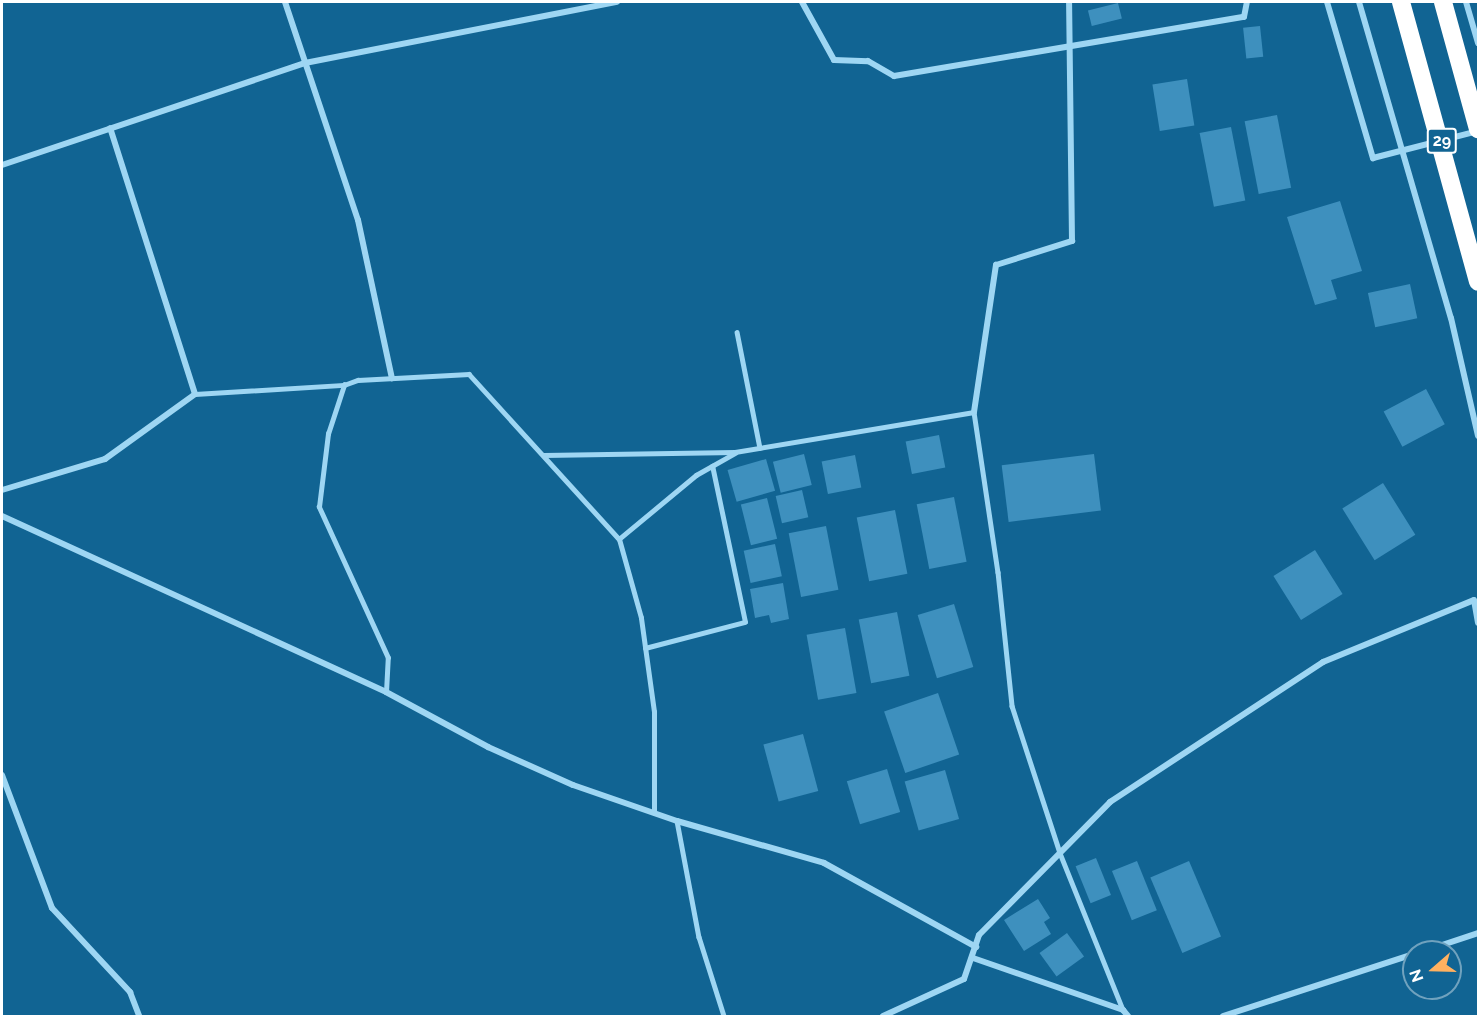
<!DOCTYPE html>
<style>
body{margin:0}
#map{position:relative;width:1480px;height:1018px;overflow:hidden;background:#116493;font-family:Raleway,sans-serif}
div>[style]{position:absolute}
.building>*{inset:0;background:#3e90be;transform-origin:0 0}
.service>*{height:4.5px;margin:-2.25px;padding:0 2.25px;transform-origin:2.25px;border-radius:2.25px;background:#9ed6f3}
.minor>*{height:6px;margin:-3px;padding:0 3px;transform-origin:3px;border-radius:3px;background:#9ed6f3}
.motorway>*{height:18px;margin:-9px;padding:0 9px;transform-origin:9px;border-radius:9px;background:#fff}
.motorway-bridge>*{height:18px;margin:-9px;padding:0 9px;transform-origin:9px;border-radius:9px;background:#fff}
span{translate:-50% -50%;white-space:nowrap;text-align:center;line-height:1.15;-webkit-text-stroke:4.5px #116493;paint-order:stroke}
.shield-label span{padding:2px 4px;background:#116493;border:2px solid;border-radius:4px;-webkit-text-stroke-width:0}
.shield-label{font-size:16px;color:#fff;font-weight:700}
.frame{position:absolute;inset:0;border:3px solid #fff;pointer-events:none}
.north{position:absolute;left:1402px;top:940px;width:60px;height:60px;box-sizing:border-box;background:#116493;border:2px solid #70a2be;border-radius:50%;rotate:250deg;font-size:16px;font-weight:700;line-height:24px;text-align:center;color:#fff}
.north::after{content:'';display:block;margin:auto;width:21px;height:27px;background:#ffb160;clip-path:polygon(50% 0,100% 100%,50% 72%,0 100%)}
</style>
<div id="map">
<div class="building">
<i style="left:1118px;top:3px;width:16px;height:31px;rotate:76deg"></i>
<i style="left:1260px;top:26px;width:31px;height:17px;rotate:84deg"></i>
<i style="left:1187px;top:79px;width:47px;height:35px;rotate:81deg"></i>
<i style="left:1277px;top:115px;width:74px;height:33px;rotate:79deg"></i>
<i style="left:1231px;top:127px;width:75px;height:32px;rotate:79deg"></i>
<i style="clip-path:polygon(1340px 201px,1362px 271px,1331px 280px,1337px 299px,1315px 305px,1287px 217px)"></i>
<i style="left:1410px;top:284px;width:35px;height:43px;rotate:78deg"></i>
<i style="left:1426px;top:389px;width:40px;height:48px;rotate:62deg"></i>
<i style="left:939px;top:435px;width:33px;height:34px;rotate:79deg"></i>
<i style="left:804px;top:454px;width:32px;height:32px;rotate:76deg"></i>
<i style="left:1094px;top:454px;width:57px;height:93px;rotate:83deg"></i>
<i style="left:855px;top:455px;width:33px;height:34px;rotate:79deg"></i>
<i style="left:766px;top:459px;width:33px;height:40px;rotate:74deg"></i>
<i style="left:1383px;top:483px;width:61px;height:48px;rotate:58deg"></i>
<i style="left:802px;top:490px;width:28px;height:27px;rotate:77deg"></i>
<i style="left:954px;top:497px;width:66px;height:38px;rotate:79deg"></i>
<i style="left:767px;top:498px;width:42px;height:27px;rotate:76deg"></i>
<i style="left:895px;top:510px;width:65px;height:39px;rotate:79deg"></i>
<i style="left:826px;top:526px;width:65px;height:38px;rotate:79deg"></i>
<i style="left:775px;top:544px;width:33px;height:32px;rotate:78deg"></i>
<i style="left:1315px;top:550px;width:52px;height:49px;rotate:58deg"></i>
<i style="clip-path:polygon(783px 583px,789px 619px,771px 623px,769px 615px,755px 618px,750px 589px)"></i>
<i style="left:954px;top:604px;width:66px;height:38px;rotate:73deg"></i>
<i style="left:897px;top:612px;width:65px;height:39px;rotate:79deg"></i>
<i style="left:845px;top:628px;width:66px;height:39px;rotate:80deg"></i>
<i style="left:938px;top:693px;width:65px;height:57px;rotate:71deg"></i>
<i style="left:803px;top:734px;width:59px;height:41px;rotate:75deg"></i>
<i style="left:887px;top:769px;width:45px;height:42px;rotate:73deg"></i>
<i style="left:945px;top:770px;width:51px;height:42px;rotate:74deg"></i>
<i style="left:1096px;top:858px;width:40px;height:22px;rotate:68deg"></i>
<i style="left:1137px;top:861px;width:53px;height:27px;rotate:68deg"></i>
<i style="left:1189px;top:861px;width:82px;height:42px;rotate:67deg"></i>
<i style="clip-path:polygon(1038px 899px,1050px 918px,1044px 922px,1051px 934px,1024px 951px,1004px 920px)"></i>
<i style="left:1067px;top:933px;width:29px;height:34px;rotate:54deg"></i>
</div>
<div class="service">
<i style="left:737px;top:332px;width:118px;rotate:78.8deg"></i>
<i style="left:195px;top:394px;width:149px;rotate:-3.5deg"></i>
<i style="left:544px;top:455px;width:191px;rotate:-0.9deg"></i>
<i style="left:735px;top:452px;width:242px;rotate:-9.5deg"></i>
<i style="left:974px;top:412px;width:162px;rotate:81.5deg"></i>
<i style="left:998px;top:572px;width:135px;rotate:84deg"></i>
<i style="left:1012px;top:706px;width:155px;rotate:71.9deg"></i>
<i style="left:1060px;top:853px;width:169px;rotate:68.1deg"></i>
<i style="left:645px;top:648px;width:103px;rotate:-14.6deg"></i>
<i style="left:745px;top:622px;width:159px;rotate:-101.9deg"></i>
<i style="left:386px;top:692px;width:34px;rotate:-87deg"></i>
<i style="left:388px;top:658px;width:166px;rotate:-114.6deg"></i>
<i style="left:319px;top:507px;width:74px;rotate:-83deg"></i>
<i style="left:328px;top:434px;width:52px;rotate:-71.9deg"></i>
<i style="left:344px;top:385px;width:15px;rotate:-20deg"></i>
<i style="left:358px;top:380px;width:111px;rotate:-3.1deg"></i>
<i style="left:469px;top:374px;width:223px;rotate:47.7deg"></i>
<i style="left:654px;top:813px;width:101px;rotate:-90deg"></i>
<i style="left:654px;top:712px;width:95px;rotate:-97.9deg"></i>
<i style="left:641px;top:618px;width:82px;rotate:-105.6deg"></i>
<i style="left:619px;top:539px;width:100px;rotate:-39.7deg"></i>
<i style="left:696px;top:475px;width:45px;rotate:-29.4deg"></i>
<i style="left:677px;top:821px;width:118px;rotate:79.3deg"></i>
<i style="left:699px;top:937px;width:83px;rotate:72.4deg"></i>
</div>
<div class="minor">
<i style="left:285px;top:2px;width:230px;rotate:71.5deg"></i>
<i style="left:358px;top:220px;width:162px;rotate:77.9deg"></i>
<i style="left:802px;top:2px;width:66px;rotate:61.1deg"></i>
<i style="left:834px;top:60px;width:34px;rotate:2deg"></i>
<i style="left:868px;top:61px;width:30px;rotate:30deg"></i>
<i style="left:894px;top:76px;width:355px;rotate:-9.6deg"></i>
<i style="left:1244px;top:17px;width:15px;rotate:-79deg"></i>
<i style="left:1327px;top:2px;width:163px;rotate:73.6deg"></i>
<i style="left:1373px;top:158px;width:108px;rotate:-14.4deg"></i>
<i style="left:1359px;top:2px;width:329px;rotate:73.8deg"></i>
<i style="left:1451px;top:318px;width:121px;rotate:77.1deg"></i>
<i style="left:1466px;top:2px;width:43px;rotate:73.7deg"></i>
<i style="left:2px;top:165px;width:320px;rotate:-18.6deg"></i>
<i style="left:305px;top:63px;width:318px;rotate:-11.1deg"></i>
<i style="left:974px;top:412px;width:149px;rotate:-81.5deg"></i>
<i style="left:996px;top:265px;width:80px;rotate:-17.5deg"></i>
<i style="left:1072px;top:241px;width:239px;rotate:-90.7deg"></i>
<i style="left:2px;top:490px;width:108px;rotate:-16.8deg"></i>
<i style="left:105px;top:459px;width:111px;rotate:-35.8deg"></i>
<i style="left:195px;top:394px;width:279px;rotate:-107.7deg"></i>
<i style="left:2px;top:516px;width:422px;rotate:24.6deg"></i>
<i style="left:386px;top:692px;width:116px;rotate:28.3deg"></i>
<i style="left:488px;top:747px;width:93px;rotate:24.1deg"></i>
<i style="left:573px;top:785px;width:110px;rotate:19.1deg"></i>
<i style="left:677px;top:821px;width:153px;rotate:15.9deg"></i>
<i style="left:824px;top:863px;width:174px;rotate:28.9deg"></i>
<i style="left:2px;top:775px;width:142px;rotate:69.4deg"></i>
<i style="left:52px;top:908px;width:115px;rotate:47.1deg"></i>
<i style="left:130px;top:992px;width:26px;rotate:69deg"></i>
<i style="left:1421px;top:952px;width:60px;rotate:-18.4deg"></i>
<i style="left:973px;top:958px;width:159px;rotate:19.1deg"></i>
<i style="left:1123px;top:1010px;width:8px;rotate:50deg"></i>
<i style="left:883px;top:1016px;width:89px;rotate:-24.6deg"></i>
<i style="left:964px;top:979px;width:46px;rotate:-71.2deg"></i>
<i style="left:979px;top:935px;width:187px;rotate:-45.4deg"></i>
<i style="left:1110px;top:802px;width:255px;rotate:-33.3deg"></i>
<i style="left:1323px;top:662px;width:163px;rotate:-22.3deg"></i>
<i style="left:1474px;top:600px;width:23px;rotate:80deg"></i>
<i style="left:1223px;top:1016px;width:201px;rotate:-18deg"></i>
</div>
<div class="motorway">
<i style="left:1443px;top:2px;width:132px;rotate:74.6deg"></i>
</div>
<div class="motorway-bridge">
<i style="left:1401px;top:2px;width:290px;rotate:74.6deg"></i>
</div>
<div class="shield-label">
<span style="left:1442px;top:141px">29</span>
</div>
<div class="frame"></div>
<div class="north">N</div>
</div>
